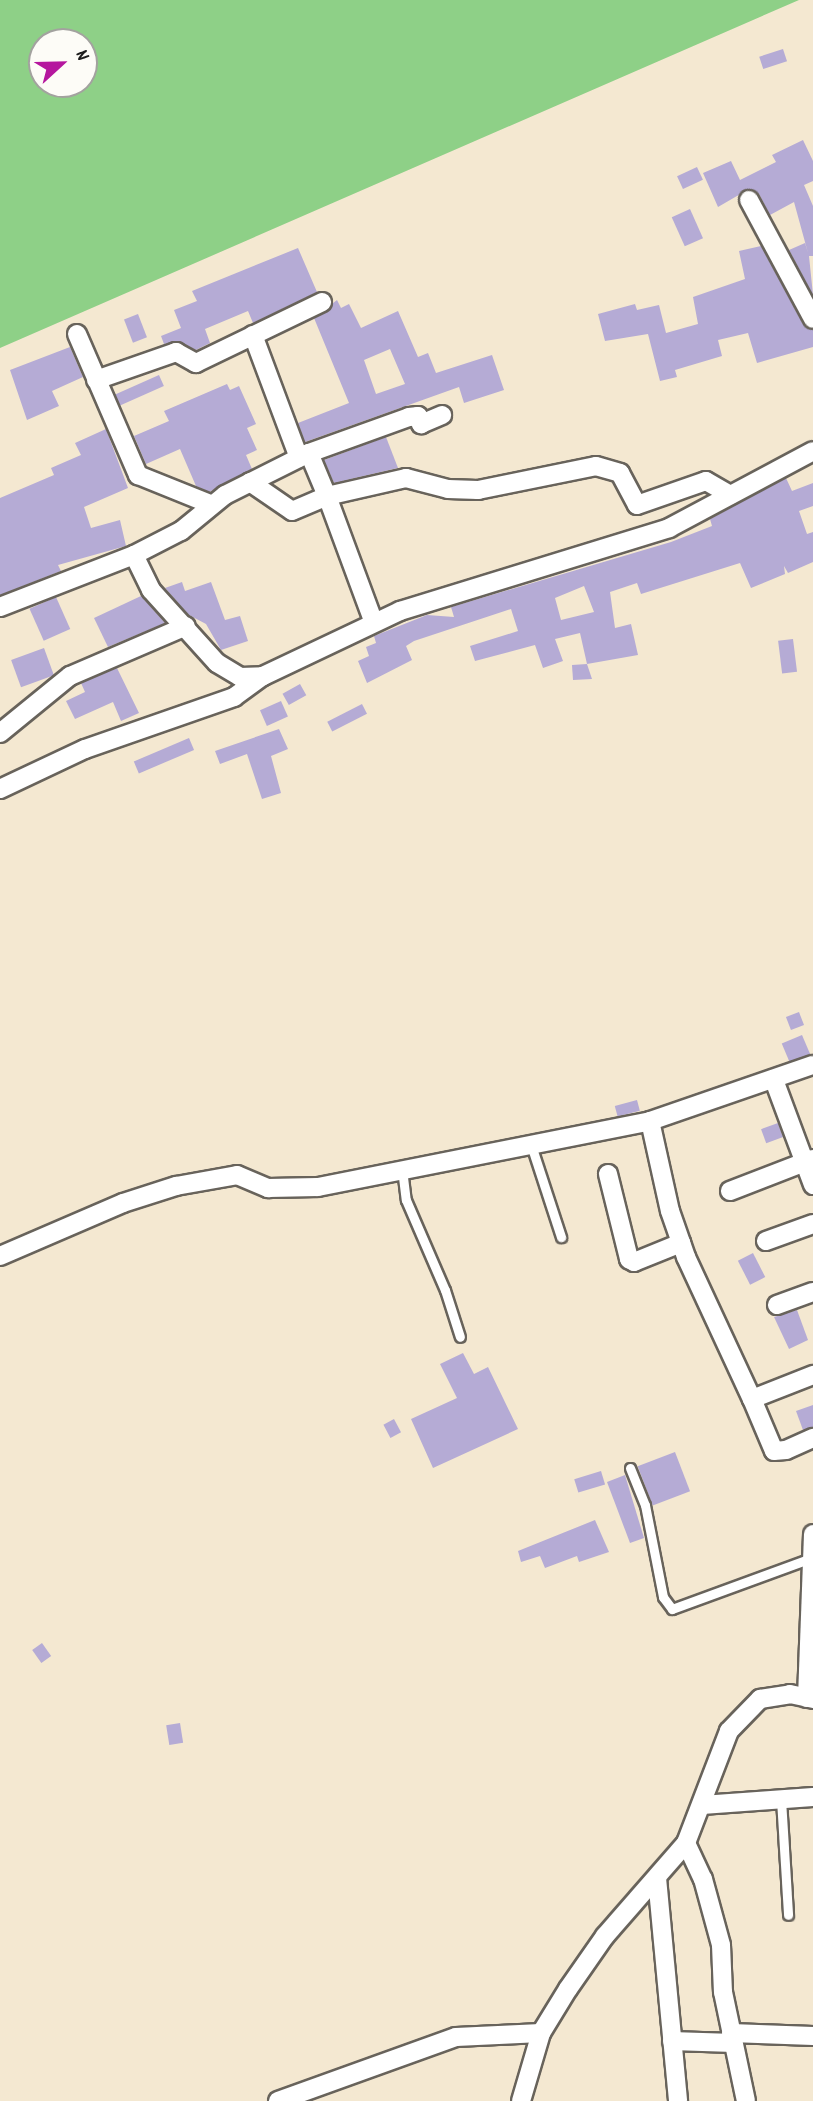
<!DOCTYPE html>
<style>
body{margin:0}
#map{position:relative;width:813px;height:2101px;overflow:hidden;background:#f4e8d1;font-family:Dekko,sans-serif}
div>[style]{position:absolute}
.green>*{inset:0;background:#8ed087}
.building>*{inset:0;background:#b5abd5;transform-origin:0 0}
.roads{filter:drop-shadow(2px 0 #68635b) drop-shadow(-2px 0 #68635b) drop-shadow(0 2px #68635b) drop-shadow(0 -2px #68635b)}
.lane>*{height:9px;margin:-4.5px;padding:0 4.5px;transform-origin:4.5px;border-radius:4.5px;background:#fff}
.street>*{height:18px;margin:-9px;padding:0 9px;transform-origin:9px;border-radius:9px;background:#fff}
span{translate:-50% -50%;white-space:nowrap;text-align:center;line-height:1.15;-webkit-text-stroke:6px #fdfcf7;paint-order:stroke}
.north{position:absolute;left:28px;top:28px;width:70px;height:70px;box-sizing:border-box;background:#fdfcf7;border:2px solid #a3a29f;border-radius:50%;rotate:68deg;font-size:19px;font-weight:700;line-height:28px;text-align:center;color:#1c1c1c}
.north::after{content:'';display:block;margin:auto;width:24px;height:32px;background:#b5179e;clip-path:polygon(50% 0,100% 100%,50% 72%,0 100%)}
</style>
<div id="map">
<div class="green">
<i style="clip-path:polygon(evenodd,0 0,799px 0,0 348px,0 0,42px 42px,84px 42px,84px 84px,42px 84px,42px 42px)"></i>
</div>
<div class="building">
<i style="left:783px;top:49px;width:13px;height:25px;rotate:72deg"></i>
<i style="clip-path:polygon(803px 140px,813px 161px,813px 181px,804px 185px,813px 206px,813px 256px,809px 256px,813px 295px,789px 250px,805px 243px,808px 253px,794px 202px,770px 215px,759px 194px,749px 189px,718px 207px,703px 173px,731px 161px,740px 180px,776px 162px,772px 155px)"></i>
<i style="left:697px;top:167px;width:14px;height:22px;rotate:65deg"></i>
<i style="left:690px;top:209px;width:32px;height:20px;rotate:66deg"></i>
<i style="clip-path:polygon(761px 246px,803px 324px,813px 330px,813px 347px,757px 363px,748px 333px,718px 340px,722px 356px,675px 370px,677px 377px,660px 381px,648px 334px,605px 341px,598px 314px,635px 304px,637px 310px,659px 305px,666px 333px,698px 324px,693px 297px,745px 279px,739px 251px)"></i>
<i style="clip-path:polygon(298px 248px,317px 292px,253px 323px,248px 311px,205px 329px,210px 343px,196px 350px,177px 341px,164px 344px,161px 336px,181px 328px,174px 310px,197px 301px,192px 291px)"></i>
<i style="clip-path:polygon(evenodd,337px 300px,341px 308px,349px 304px,361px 328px,398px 311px,418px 357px,428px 353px,436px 373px,492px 355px,504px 390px,464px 403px,459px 387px,305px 442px,298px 423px,349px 403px,314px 318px,337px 300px,390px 349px,405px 384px,376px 394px,364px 360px,390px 349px)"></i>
<i style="left:138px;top:314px;width:25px;height:15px;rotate:69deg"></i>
<i style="clip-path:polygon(70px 347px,83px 377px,52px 391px,59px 406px,27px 420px,10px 370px)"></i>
<i style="left:159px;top:375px;width:12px;height:48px;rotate:66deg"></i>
<i style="clip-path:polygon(227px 384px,230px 390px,239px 386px,256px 424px,247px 428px,257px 450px,246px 455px,252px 469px,209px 492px,196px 486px,180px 449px,146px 464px,134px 436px,169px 421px,164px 411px)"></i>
<i style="clip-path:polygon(106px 429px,128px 488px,84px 507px,91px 528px,120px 520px,126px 546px,58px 565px,61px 571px,0 595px,0 498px,54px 475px,51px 468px,81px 455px,75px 443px)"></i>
<i style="clip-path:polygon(386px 437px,398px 468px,334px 483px,324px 460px)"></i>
<i style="clip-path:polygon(evenodd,786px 478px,792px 491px,813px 483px,813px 506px,799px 511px,807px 534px,813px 532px,813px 562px,788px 573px,784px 566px,785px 574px,751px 588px,740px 563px,641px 594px,637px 583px,610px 592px,615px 628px,631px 624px,638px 655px,587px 664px,580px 633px,555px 639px,563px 661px,543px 668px,535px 645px,475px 661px,470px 646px,518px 631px,511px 609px,414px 641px,406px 646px,412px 660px,367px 683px,358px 661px,369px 656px,366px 647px,376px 643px,374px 636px,427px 615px,454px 617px,451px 607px,671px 542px,712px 526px,710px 519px,786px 478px,584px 586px,594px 612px,561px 620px,555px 598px,584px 586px)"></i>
<i style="clip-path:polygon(182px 582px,185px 591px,211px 582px,225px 620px,240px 616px,248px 641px,221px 650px,206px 624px,189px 615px,165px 588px)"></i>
<i style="clip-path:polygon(141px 596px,165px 623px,108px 647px,94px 618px)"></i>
<i style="left:56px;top:597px;width:35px;height:29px;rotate:66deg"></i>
<i style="left:793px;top:639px;width:33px;height:15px;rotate:83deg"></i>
<i style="left:44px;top:648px;width:29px;height:35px;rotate:70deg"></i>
<i style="clip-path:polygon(587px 664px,592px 679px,573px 680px,572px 665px)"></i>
<i style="clip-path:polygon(117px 668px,139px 713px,121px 721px,113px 702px,75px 719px,66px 701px,85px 692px,81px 683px)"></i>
<i style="left:300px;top:684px;width:13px;height:20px;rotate:61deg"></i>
<i style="left:281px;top:701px;width:17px;height:23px;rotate:66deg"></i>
<i style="left:362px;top:704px;width:11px;height:39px;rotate:63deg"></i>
<i style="clip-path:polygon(279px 729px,288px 749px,271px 756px,281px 793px,262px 799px,247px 754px,220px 764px,215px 751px)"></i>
<i style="left:189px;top:738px;width:13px;height:60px;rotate:67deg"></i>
<i style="left:799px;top:1012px;width:14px;height:14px;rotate:69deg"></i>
<i style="left:802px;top:1035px;width:21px;height:22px;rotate:67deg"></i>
<i style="left:637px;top:1100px;width:11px;height:23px;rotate:75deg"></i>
<i style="left:778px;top:1123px;width:15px;height:18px;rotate:70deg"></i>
<i style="left:753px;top:1253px;width:27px;height:17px;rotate:63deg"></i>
<i style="clip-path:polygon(797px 1310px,808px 1340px,789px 1349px,774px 1317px)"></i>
<i style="clip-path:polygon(463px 1353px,474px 1374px,488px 1367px,518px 1429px,433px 1468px,411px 1419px,457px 1398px,440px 1364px)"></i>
<i style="clip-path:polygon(813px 1405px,813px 1427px,803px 1430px,796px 1411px)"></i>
<i style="left:394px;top:1419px;width:15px;height:12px;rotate:62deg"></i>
<i style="left:675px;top:1452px;width:42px;height:40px;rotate:69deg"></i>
<i style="left:601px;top:1471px;width:14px;height:28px;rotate:73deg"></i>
<i style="clip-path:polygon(625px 1475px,644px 1538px,630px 1543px,607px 1482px)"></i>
<i style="clip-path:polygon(595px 1520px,609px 1552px,579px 1562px,577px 1556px,545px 1568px,540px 1556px,521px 1562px,518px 1551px)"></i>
<i style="left:42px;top:1643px;width:16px;height:12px;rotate:55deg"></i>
<i style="left:180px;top:1723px;width:20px;height:14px;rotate:81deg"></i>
</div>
<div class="roads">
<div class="lane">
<i style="left:531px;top:1145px;width:97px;rotate:71.9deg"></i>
<i style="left:402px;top:1169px;width:31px;rotate:83deg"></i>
<i style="left:406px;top:1200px;width:98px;rotate:66.6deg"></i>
<i style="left:445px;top:1290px;width:49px;rotate:72.3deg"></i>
<i style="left:630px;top:1468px;width:40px;rotate:68deg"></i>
<i style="left:645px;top:1505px;width:94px;rotate:78.9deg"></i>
<i style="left:663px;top:1597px;width:15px;rotate:53deg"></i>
<i style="left:672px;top:1609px;width:146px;rotate:-20.1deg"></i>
<i style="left:781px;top:1799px;width:116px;rotate:86.5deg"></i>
</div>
<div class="street">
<i style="left:749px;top:200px;width:135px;rotate:61.7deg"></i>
<i style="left:77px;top:334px;width:154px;rotate:66.6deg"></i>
<i style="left:138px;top:475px;width:78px;rotate:21.9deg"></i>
<i style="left:253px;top:335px;width:131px;rotate:69.5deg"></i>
<i style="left:96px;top:380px;width:85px;rotate:-19.3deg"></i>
<i style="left:176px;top:352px;width:23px;rotate:29deg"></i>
<i style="left:196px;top:363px;width:140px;rotate:-25.8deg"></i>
<i style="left:309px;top:453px;width:47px;rotate:67.3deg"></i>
<i style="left:327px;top:496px;width:81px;rotate:-12.8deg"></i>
<i style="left:406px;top:478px;width:43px;rotate:14.7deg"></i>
<i style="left:448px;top:489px;width:30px;rotate:2deg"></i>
<i style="left:478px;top:490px;width:120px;rotate:-11.5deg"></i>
<i style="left:596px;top:466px;width:25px;rotate:16deg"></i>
<i style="left:620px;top:473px;width:36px;rotate:62deg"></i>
<i style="left:637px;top:505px;width:73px;rotate:-19.2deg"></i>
<i style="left:706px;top:481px;width:28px;rotate:30deg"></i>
<i style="left:250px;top:482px;width:51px;rotate:34.6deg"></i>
<i style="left:292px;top:511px;width:38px;rotate:-23deg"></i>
<i style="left:327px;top:496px;width:135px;rotate:69.7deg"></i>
<i style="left:134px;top:555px;width:39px;rotate:64deg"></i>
<i style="left:151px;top:590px;width:98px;rotate:47.9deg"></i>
<i style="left:217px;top:663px;width:27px;rotate:31deg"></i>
<i style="left:240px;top:677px;width:23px;rotate:-2deg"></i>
<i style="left:263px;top:676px;width:152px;rotate:-25.4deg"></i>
<i style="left:400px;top:611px;width:282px;rotate:-17.1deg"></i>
<i style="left:669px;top:528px;width:163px;rotate:-28.1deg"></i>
<i style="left:0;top:607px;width:144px;rotate:-21.2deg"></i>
<i style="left:134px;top:555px;width:53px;rotate:-27.1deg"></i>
<i style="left:181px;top:531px;width:57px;rotate:-39.3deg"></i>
<i style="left:225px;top:495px;width:94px;rotate:-26.6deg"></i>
<i style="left:309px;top:453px;width:106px;rotate:-19.8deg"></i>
<i style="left:409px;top:417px;width:9px;rotate:-6deg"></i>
<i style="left:418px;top:416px;width:9px;rotate:69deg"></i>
<i style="left:421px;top:424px;width:23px;rotate:-23deg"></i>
<i style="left:0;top:733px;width:90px;rotate:-39.2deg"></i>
<i style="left:70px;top:676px;width:126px;rotate:-23.3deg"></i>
<i style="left:0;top:789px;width:94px;rotate:-25.2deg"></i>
<i style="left:85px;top:749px;width:158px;rotate:-19.2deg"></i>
<i style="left:234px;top:697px;width:36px;rotate:-36deg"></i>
<i style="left:774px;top:1080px;width:112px;rotate:69.6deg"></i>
<i style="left:650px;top:1121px;width:92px;rotate:77.5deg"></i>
<i style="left:670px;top:1211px;width:49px;rotate:70.8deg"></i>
<i style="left:686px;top:1257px;width:157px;rotate:65.1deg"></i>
<i style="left:752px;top:1399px;width:66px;rotate:-21.5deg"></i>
<i style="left:608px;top:1174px;width:88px;rotate:76.1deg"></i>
<i style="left:629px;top:1259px;width:6px;rotate:31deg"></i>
<i style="left:634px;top:1262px;width:51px;rotate:-22deg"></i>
<i style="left:730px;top:1191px;width:89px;rotate:-21.1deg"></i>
<i style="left:766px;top:1241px;width:50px;rotate:-19.9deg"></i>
<i style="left:0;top:1256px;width:134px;rotate:-23.3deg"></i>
<i style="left:123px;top:1203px;width:56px;rotate:-17.8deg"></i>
<i style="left:176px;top:1186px;width:62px;rotate:-10.2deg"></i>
<i style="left:237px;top:1175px;width:34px;rotate:23deg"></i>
<i style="left:268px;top:1188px;width:50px;rotate:-1.1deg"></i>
<i style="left:318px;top:1187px;width:338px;rotate:-11.2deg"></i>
<i style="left:650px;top:1121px;width:172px;rotate:-19deg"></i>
<i style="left:777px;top:1305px;width:38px;rotate:-20deg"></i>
<i style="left:752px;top:1399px;width:56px;rotate:67.1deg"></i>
<i style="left:774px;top:1451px;width:12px;rotate:-5deg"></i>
<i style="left:786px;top:1450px;width:30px;rotate:-24deg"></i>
<i style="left:807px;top:1698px;width:164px;rotate:-87.9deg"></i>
<i style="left:702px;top:1805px;width:111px;rotate:-4.1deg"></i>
<i style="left:686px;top:1843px;width:40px;rotate:65deg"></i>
<i style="left:703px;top:1879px;width:68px;rotate:74.7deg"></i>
<i style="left:721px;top:1945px;width:47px;rotate:87.6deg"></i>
<i style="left:723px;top:1992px;width:111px;rotate:78.1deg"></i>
<i style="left:657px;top:1878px;width:224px;rotate:84.6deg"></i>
<i style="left:731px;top:2033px;width:82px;rotate:2.1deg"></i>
<i style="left:672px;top:2041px;width:61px;rotate:1.9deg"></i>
<i style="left:278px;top:2101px;width:189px;rotate:-19.8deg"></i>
<i style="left:456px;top:2037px;width:85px;rotate:-2.7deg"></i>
<i style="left:521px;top:2101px;width:71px;rotate:-73.6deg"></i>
<i style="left:541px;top:2033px;width:52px;rotate:-58.5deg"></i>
<i style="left:568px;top:1989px;width:65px;rotate:-55.1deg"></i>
<i style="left:605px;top:1936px;width:123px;rotate:-48.9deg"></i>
<i style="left:686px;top:1843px;width:120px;rotate:-69deg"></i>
<i style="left:729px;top:1731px;width:45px;rotate:-45.9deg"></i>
<i style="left:760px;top:1699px;width:30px;rotate:-9deg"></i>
<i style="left:790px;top:1694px;width:24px;rotate:12deg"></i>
</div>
</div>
<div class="north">N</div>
</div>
